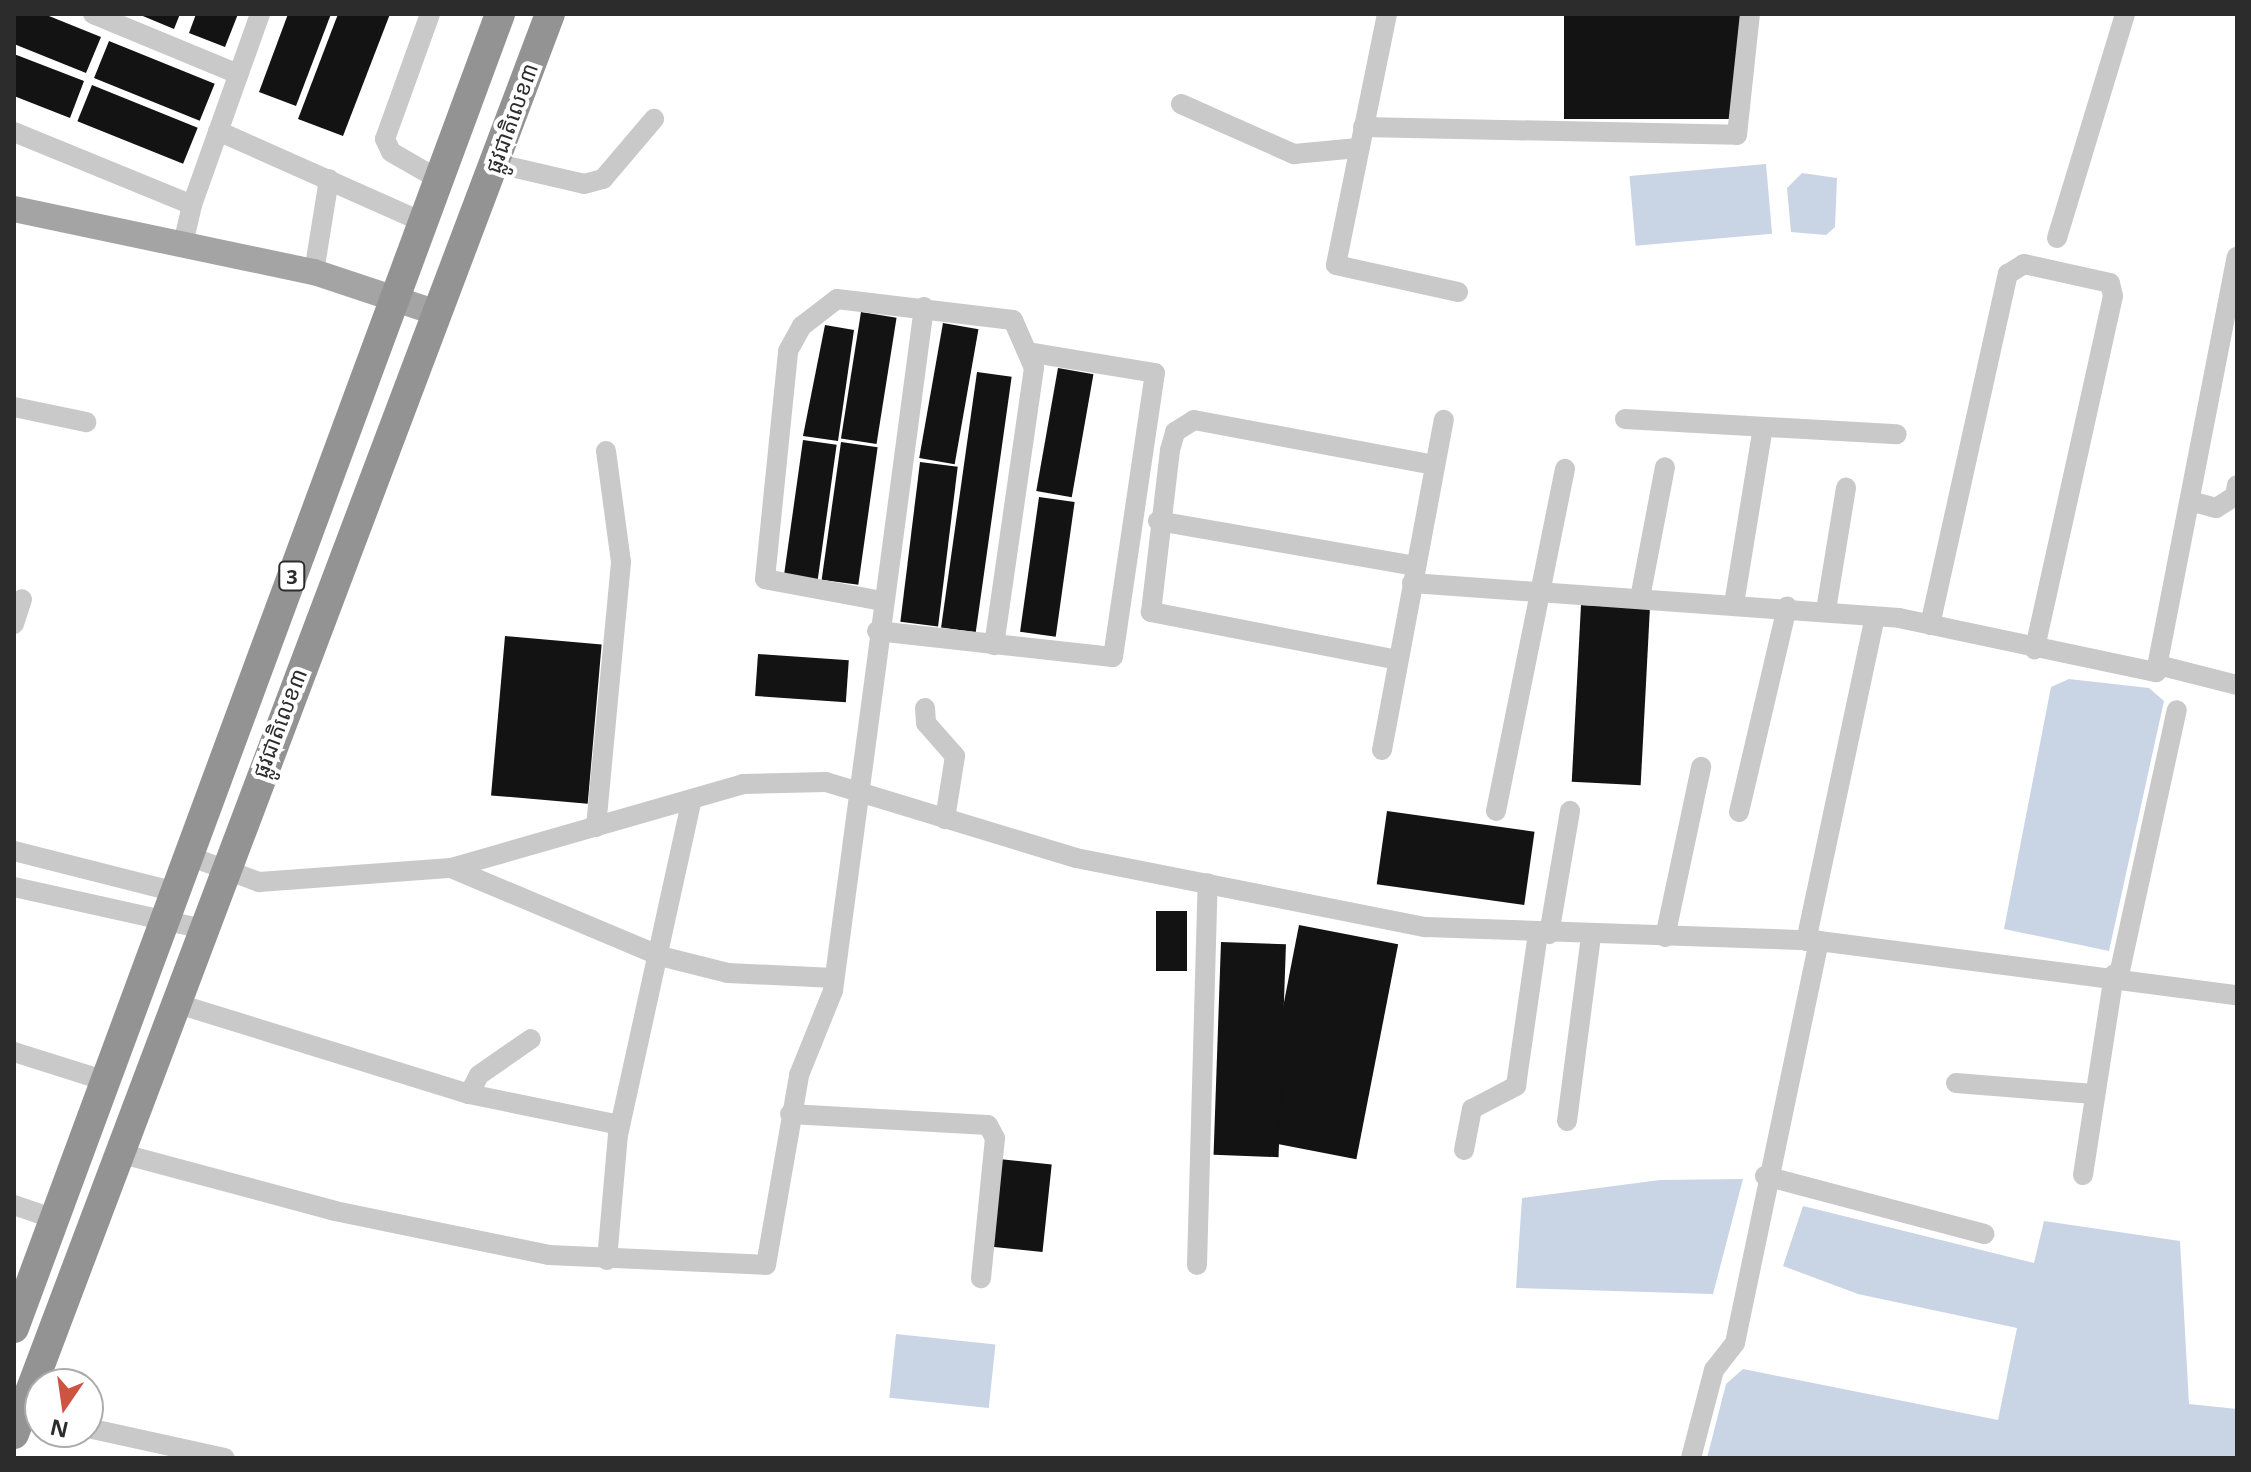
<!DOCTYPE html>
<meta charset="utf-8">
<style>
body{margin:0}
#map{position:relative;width:2251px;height:1472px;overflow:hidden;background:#fff;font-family:"Noto Sans","Noto Sans Khmer",sans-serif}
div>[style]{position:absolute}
.water>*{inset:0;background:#c9d5e5;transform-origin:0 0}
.building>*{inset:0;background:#131313;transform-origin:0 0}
.minor>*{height:20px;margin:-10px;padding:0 10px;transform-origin:10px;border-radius:10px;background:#c9c9c9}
.major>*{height:26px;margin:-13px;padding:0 13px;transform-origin:13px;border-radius:13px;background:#a4a4a4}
.highway>*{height:30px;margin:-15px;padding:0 15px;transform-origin:15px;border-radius:15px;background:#939393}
span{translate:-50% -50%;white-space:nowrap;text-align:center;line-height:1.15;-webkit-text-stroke:8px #fff;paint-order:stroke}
.shield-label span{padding:2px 6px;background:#fff;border:2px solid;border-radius:6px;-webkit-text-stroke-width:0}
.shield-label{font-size:20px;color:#2c2c2c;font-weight:700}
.street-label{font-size:22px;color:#2c2c2c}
.frame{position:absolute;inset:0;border:16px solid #2c2c2c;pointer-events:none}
.north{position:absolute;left:24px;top:1368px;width:80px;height:80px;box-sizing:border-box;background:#fff;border:2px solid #ababab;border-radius:50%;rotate:193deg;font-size:22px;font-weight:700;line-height:32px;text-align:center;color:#2c2c2c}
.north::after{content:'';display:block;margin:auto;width:28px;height:36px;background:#ce5442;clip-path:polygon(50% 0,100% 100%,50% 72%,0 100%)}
</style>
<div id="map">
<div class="water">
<i style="left:1766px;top:164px;width:70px;height:137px;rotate:85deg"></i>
<i style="clip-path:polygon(1802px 173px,1837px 178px,1835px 227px,1826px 235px,1791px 232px,1787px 188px)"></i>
<i style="clip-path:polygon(2069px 679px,2149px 688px,2164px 701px,2109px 951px,2004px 929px,2051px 687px)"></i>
<i style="clip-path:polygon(1743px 1179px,1713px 1294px,1516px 1288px,1522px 1198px,1660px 1180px)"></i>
<i style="clip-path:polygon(1803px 1206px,2034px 1263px,2044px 1221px,2180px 1241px,2189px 1404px,2237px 1409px,2237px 1458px,1707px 1458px,1726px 1384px,1743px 1369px,1998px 1420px,2017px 1328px,1858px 1294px,1783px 1266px)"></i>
<i style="left:896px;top:1334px;width:100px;height:64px;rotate:6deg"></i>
</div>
<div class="building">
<i style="clip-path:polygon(14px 14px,44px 14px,101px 37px,86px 73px,14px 44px)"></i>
<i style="clip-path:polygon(138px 14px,180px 14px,174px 29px)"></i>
<i style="clip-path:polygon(196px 14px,238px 14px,225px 47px,189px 33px)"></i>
<i style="clip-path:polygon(288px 14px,331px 14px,296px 106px,259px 92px)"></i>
<i style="clip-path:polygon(338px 14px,390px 14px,343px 136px,298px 119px)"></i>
<i style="left:1564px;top:14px;width:178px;height:105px"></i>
<i style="left:109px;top:41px;width:114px;height:40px;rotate:22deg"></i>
<i style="clip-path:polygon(14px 54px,84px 81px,70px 118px,14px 96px)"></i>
<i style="left:92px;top:85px;width:114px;height:39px;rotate:22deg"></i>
<i style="left:861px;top:312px;width:36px;height:128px;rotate:9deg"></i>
<i style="left:943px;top:323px;width:36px;height:137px;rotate:10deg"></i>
<i style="clip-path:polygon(825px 325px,854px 330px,838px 441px,803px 436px)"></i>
<i style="left:1058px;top:368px;width:36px;height:125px;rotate:10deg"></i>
<i style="left:977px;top:372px;width:35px;height:258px;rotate:8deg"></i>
<i style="left:803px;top:440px;width:34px;height:138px;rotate:8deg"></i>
<i style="left:841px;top:442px;width:37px;height:139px;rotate:8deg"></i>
<i style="left:920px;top:462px;width:38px;height:161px;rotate:7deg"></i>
<i style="left:1039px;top:497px;width:36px;height:136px;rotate:8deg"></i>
<i style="left:1581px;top:605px;width:69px;height:177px;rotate:3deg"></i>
<i style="left:505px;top:636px;width:97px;height:160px;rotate:5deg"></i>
<i style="left:758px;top:654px;width:91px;height:42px;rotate:4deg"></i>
<i style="left:1387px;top:811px;width:149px;height:74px;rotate:8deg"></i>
<i style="left:1156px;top:911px;width:31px;height:60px"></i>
<i style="left:1299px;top:925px;width:101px;height:219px;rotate:11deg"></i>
<i style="left:1221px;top:942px;width:65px;height:213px;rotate:2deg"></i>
<i style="left:999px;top:1159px;width:53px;height:88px;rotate:6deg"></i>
</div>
<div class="minor">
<i style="left:93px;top:14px;width:157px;rotate:22.5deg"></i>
<i style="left:430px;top:14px;width:133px;rotate:109.8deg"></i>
<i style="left:385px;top:139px;width:14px;rotate:65deg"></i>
<i style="left:391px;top:152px;width:54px;rotate:29.9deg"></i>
<i style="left:1387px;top:14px;width:256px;rotate:101.5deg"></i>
<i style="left:1336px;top:265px;width:125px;rotate:12.5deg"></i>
<i style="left:1181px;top:104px;width:124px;rotate:23.9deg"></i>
<i style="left:1294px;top:154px;width:64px;rotate:-5.4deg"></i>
<i style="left:1363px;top:127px;width:374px;rotate:1.2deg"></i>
<i style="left:1737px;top:135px;width:122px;rotate:-83.9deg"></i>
<i style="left:218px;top:131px;width:223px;rotate:24deg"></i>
<i style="left:14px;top:132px;width:192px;rotate:22.3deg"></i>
<i style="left:192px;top:205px;width:40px;rotate:103deg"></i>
<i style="left:494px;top:163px;width:92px;rotate:13.1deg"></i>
<i style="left:584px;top:184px;width:20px;rotate:-15deg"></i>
<i style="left:603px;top:179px;width:79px;rotate:-49.6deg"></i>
<i style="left:192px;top:205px;width:203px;rotate:-70.4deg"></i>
<i style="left:2057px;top:238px;width:234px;rotate:-73.1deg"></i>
<i style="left:314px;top:272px;width:94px;rotate:-80.8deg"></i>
<i style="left:14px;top:407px;width:74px;rotate:11.8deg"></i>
<i style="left:1625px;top:419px;width:272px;rotate:3.2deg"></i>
<i style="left:2190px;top:501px;width:27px;rotate:15deg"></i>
<i style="left:2216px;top:508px;width:22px;rotate:-32deg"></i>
<i style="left:2235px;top:496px;width:11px;rotate:-80deg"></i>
<i style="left:1158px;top:521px;width:262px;rotate:9.9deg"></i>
<i style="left:1412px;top:583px;width:488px;rotate:4.1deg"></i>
<i style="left:1899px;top:618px;width:263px;rotate:11.9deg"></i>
<i style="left:2156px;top:672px;width:423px;rotate:-79deg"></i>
<i style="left:1640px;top:598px;width:133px;rotate:-79.2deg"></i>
<i style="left:882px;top:601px;width:119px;rotate:-169.4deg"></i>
<i style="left:765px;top:579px;width:229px;rotate:-84.2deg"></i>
<i style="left:788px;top:351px;width:29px;rotate:-61deg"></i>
<i style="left:802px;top:326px;width:44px;rotate:-37.6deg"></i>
<i style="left:837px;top:299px;width:177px;rotate:6.8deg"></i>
<i style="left:1013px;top:320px;width:52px;rotate:66.4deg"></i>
<i style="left:1034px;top:368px;width:280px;rotate:98.2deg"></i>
<i style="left:1734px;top:604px;width:179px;rotate:-80.7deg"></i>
<i style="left:1826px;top:610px;width:124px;rotate:-80.7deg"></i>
<i style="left:14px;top:624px;width:26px;rotate:-72deg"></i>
<i style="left:1930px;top:625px;width:360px;rotate:-77.5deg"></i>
<i style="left:2008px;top:274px;width:19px;rotate:-32deg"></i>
<i style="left:2024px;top:264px;width:88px;rotate:12.5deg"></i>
<i style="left:2110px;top:283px;width:13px;rotate:77deg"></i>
<i style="left:2113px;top:296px;width:362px;rotate:102.5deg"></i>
<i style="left:877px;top:631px;width:237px;rotate:6.3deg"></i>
<i style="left:1113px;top:657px;width:287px;rotate:-81.6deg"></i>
<i style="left:1155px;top:373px;width:124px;rotate:-170.7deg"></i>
<i style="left:1398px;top:660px;width:252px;rotate:-169deg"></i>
<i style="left:1151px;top:612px;width:163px;rotate:-83.3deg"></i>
<i style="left:1170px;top:450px;width:19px;rotate:-74deg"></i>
<i style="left:1175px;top:432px;width:22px;rotate:-32deg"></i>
<i style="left:1194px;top:420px;width:245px;rotate:10.6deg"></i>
<i style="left:2162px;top:666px;width:77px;rotate:14.2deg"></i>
<i style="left:925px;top:708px;width:15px;rotate:86deg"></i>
<i style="left:926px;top:723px;width:44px;rotate:48.7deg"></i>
<i style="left:955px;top:756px;width:64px;rotate:99deg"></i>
<i style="left:1382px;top:750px;width:336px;rotate:-79.4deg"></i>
<i style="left:1496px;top:811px;width:349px;rotate:-78.6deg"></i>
<i style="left:1739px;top:812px;width:211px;rotate:-76.8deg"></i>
<i style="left:596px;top:827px;width:266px;rotate:-84.6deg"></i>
<i style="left:621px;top:562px;width:112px;rotate:-97.7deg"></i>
<i style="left:14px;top:851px;width:167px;rotate:14.2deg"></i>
<i style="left:189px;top:856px;width:75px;rotate:20.4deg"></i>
<i style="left:259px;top:882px;width:193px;rotate:-4.2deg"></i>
<i style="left:451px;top:868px;width:304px;rotate:-16deg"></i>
<i style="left:743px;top:784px;width:83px;rotate:-1.4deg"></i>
<i style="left:826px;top:782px;width:261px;rotate:16.9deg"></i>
<i style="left:1076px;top:858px;width:357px;rotate:11.2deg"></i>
<i style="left:1426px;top:927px;width:393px;rotate:2deg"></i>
<i style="left:1819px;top:941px;width:421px;rotate:7.4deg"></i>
<i style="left:451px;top:868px;width:227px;rotate:22.8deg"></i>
<i style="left:660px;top:956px;width:70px;rotate:14deg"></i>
<i style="left:728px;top:973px;width:106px;rotate:2.7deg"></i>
<i style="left:14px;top:887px;width:194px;rotate:12.5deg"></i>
<i style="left:1549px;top:934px;width:125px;rotate:-80.3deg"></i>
<i style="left:1665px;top:937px;width:174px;rotate:-78deg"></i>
<i style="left:1806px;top:941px;width:326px;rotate:-78deg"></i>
<i style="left:2119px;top:975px;width:271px;rotate:-77.7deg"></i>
<i style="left:175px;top:1003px;width:308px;rotate:17.2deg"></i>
<i style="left:469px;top:1094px;width:154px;rotate:11.6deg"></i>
<i style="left:14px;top:1052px;width:96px;rotate:17.5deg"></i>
<i style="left:1956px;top:1083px;width:138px;rotate:4.6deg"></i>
<i style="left:469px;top:1094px;width:21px;rotate:-62deg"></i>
<i style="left:479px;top:1075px;width:63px;rotate:-34.7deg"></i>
<i style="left:790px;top:1114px;width:198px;rotate:3.2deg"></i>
<i style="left:988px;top:1125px;width:15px;rotate:62deg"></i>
<i style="left:995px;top:1138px;width:141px;rotate:95.7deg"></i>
<i style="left:1567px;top:1121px;width:188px;rotate:-82.6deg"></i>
<i style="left:1464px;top:1150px;width:42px;rotate:-79deg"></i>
<i style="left:1472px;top:1109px;width:50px;rotate:-27.6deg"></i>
<i style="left:1516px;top:1086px;width:154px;rotate:-81.8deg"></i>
<i style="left:119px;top:1153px;width:224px;rotate:15deg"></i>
<i style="left:335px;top:1211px;width:218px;rotate:11.6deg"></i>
<i style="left:549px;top:1255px;width:217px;rotate:2.6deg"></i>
<i style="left:766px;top:1265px;width:193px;rotate:-80.1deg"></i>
<i style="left:799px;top:1075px;width:91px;rotate:-68deg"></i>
<i style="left:833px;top:991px;width:690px;rotate:-82.42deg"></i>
<i style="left:2083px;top:1175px;width:203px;rotate:-81.2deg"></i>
<i style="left:1765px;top:1176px;width:227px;rotate:14.8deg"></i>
<i style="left:14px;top:1205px;width:43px;rotate:18.9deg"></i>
<i style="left:607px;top:1260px;width:125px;rotate:-85deg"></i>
<i style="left:618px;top:1135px;width:341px;rotate:-77.6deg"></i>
<i style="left:1197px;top:1265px;width:382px;rotate:-88.4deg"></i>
<i style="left:88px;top:1428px;width:140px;rotate:12.4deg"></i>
<i style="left:1691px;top:1458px;width:91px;rotate:-75.4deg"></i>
<i style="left:1714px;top:1370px;width:34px;rotate:-52deg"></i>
<i style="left:1735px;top:1343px;width:411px;rotate:-78.2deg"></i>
</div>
<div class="major">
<i style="left:14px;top:209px;width:307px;rotate:11.9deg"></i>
<i style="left:314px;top:272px;width:126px;rotate:18.4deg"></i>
</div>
<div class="highway">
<i style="left:14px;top:1328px;width:1401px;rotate:-69.7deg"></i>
<i style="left:14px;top:1434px;width:1518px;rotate:-69.32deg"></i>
</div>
<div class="shield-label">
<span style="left:292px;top:576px">3</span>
</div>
<div class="street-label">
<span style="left:511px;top:118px;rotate:-70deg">ផ្លូវជាតិលេខ៣</span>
<span style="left:279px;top:723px;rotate:-69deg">ផ្លូវជាតិលេខ៣</span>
</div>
<div class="frame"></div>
<div class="north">N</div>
</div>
